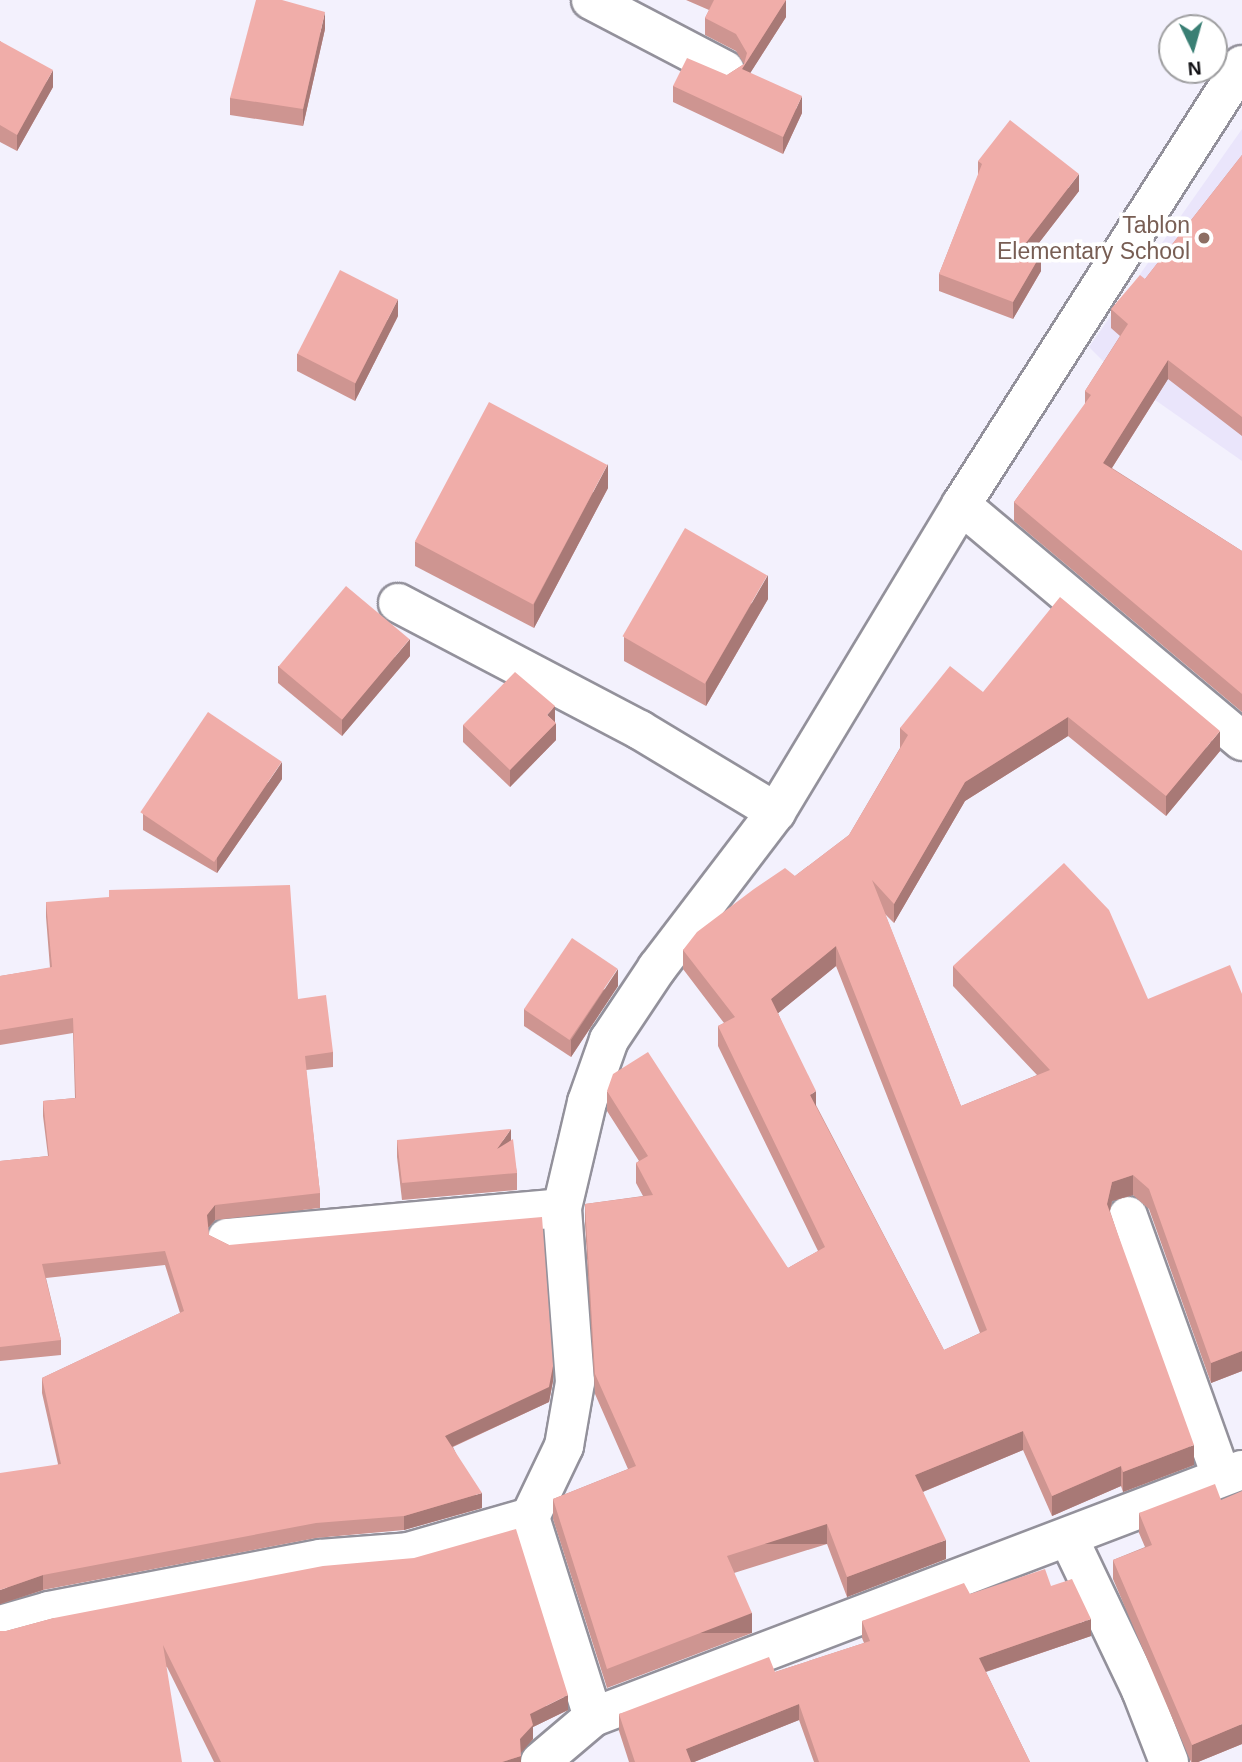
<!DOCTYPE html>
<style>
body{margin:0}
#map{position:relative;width:1242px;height:1762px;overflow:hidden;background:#f3f1fd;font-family:Arial,sans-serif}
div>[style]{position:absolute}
.education>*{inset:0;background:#eae5fb}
.roads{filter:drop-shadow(2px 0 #93919b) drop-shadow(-2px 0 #93919b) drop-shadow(0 2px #93919b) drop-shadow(0 -2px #93919b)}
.minor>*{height:38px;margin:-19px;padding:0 19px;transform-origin:19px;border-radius:19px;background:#fff}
.wall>*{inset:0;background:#ce9591}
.shaded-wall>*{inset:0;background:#a87976;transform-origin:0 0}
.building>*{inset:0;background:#f0ada9;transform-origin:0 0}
.dots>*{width:19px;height:19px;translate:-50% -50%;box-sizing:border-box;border:4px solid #fff;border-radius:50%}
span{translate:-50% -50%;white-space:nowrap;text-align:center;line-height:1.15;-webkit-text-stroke:7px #fff;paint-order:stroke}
.education-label{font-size:23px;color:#785e54}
.right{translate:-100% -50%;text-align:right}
.north{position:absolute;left:1158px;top:14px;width:70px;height:70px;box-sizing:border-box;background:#fff;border:2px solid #9f9fa1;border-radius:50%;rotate:175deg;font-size:19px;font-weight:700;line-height:28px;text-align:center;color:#100f13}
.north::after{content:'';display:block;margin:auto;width:24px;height:32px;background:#3a7f74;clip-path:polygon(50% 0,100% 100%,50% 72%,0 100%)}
</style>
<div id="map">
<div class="education">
<i style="clip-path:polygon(1242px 129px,1242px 461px,1111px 369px,1089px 347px)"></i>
</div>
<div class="roads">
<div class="minor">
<i style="left:591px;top:0;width:151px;rotate:27.6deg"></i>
<i style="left:961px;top:505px;width:367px;rotate:40deg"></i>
<i style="left:398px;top:603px;width:273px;rotate:27.7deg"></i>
<i style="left:640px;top:730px;width:159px;rotate:31.1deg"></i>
<i style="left:1128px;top:1216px;width:276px;rotate:70.3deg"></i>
<i style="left:227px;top:1238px;width:336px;rotate:-5.1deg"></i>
<i style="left:1068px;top:1537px;width:170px;rotate:64.5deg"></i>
<i style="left:1141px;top:1690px;width:77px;rotate:68.7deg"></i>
<i style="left:0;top:1625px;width:51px;rotate:-15.9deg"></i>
<i style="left:49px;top:1611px;width:276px;rotate:-10.9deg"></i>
<i style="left:320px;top:1559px;width:88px;rotate:-4.5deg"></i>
<i style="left:408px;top:1552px;width:127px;rotate:-16deg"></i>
<i style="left:593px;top:1717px;width:694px;rotate:-20.84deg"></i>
<i style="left:540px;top:1762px;width:70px;rotate:-40.3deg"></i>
<i style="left:593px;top:1717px;width:210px;rotate:-107.5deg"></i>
<i style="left:530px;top:1517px;width:79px;rotate:-64.4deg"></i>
<i style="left:564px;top:1446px;width:65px;rotate:-80.2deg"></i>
<i style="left:575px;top:1382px;width:174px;rotate:-94.3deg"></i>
<i style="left:562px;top:1208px;width:109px;rotate:-76.7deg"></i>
<i style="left:587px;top:1102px;width:66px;rotate:-70.5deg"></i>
<i style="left:609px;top:1040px;width:87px;rotate:-56.3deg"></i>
<i style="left:657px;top:968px;width:196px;rotate:-52.7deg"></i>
<i style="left:776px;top:812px;width:358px;rotate:-58.9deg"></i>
<i style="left:961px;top:505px;width:522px;rotate:-57.44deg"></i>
</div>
</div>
<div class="wall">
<i style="clip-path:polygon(686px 0,786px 0,786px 17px,750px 73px,802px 113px,783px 154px,673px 102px,673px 86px,727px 75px,744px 64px,736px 51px,705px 35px,705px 18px,709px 10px)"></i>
<i style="clip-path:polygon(325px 29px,303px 126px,230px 115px,230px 98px)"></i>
<i style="clip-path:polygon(0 41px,53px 87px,17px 151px,0 142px)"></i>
<i style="clip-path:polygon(1242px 155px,1242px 436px,1168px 379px,1112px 468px,1242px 551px,1242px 712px,1014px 521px,1014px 502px,1085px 405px,1085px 391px,1120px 336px,1111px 328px,1111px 309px,1145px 279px)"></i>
<i style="clip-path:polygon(978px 161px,1079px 191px,1034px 249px,1041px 271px,1013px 319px,939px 291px,939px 274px,978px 176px)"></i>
<i style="clip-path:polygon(398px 316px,355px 401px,297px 371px,297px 354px)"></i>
<i style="clip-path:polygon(608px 488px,534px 628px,415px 566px,415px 542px)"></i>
<i style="clip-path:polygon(768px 599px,706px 706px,624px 661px,624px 637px)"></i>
<i style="clip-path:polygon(410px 656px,342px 736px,278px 683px,278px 666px)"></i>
<i style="clip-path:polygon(evenodd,983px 692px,1220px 751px,1166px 816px,1068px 736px,965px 801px,894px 923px,885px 914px,961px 1106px,1037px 1075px,953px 986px,953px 966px,1148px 999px,1242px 994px,1242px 1371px,1211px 1383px,1149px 1209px,1133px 1195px,1112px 1201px,1110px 1211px,1194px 1465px,1123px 1492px,1121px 1486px,1052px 1516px,1023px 1450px,923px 1492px,946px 1559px,847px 1597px,827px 1544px,734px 1573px,752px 1633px,607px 1688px,553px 1519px,553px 1499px,628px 1469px,595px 1394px,585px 1224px,585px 1204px,643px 1196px,636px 1183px,636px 1163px,639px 1161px,607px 1111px,607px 1091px,788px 1268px,818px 1251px,718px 1046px,718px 1026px,724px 1023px,683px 969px,683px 950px,795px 876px,849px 835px,900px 748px,900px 728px,983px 692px,836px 966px,980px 1333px,944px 1350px,816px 1105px,778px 1013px,836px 966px)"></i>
<i style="clip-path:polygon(555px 722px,556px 740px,510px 787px,463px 742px,463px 725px)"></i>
<i style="clip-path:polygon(282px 779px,217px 873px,143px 830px,143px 814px)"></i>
<i style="clip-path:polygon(46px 902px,298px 999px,333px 1052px,333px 1067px,306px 1070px,320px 1193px,320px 1208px,215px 1220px,208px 1228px,209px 1235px,229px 1245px,553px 1381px,549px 1402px,453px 1447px,482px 1508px,404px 1530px,316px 1538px,43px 1590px,0 1604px,58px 1464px,42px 1393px,42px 1378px,180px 1313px,165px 1265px,46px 1278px,61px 1340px,61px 1355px,0 1361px,0 1161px,48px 1156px,43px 1116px,43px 1101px,75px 1098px,73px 1033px,0 1045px,0 976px,50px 968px,46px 917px)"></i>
<i style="clip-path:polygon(618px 986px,571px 1057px,524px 1026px,524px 1009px)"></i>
<i style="clip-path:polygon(397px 1140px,511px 1141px,517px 1173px,517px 1190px,402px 1200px,397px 1157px)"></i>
<i style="clip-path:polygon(1221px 1500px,1242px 1744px,1198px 1762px,1191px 1762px,1113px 1579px,1113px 1560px,1145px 1547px,1139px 1533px,1139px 1513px)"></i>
<i style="clip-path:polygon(1051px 1586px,1091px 1636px,986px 1672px,1030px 1762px,814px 1762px,799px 1720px,694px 1762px,629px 1762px,619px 1731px,619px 1714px,775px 1672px,864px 1643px,862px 1638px,862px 1621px,970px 1594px)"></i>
<i style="clip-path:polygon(54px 1618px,568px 1710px,533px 1727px,533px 1739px,520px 1753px,521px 1762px,214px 1762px,167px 1667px,6px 1631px)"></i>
</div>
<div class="shaded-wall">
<i style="clip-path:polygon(786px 0,786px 17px,742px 86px,742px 69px)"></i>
<i style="clip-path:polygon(325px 12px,325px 29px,303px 126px,303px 109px)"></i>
<i style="clip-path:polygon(53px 70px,53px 87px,17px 151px,17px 135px)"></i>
<i style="clip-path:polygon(802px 96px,802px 113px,783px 154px,783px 137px)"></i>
<i style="clip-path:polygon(1079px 174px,1079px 191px,1025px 261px,1025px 244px)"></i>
<i style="clip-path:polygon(1041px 254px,1041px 271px,1013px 319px,1013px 302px)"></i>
<i style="clip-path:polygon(398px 299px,398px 316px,355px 401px,355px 384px)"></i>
<i style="clip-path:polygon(1168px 360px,1168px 379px,1103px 482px,1103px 463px)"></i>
<i style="clip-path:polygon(608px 464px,608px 488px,534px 628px,534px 604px)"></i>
<i style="clip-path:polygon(768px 575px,768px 599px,706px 706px,706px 682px)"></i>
<i style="clip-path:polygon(410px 639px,410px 656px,342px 736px,342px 719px)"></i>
<i style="clip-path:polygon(555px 706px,555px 723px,547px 715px)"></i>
<i style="clip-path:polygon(1068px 717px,1068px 736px,965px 801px,894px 923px,894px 904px,965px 782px)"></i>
<i style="clip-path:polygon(556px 723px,556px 740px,510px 787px,510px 770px)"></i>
<i style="clip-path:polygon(1220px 731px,1220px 751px,1166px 816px,1166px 796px)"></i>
<i style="clip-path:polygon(282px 762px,282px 779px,217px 873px,217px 857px)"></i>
<i style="clip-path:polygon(836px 946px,836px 966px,771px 1019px,771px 999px)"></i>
<i style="clip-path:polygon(618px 969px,618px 986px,571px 1057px,571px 1040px)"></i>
<i style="clip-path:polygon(816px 1091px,816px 1111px,810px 1095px)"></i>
<i style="clip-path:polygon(511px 1129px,511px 1146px,497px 1149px)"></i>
<i style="clip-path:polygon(1133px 1175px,1133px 1195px,1112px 1201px,1107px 1223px,1107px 1204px,1112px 1182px)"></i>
<i style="clip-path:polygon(215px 1205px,215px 1220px,207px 1229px,207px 1215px)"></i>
<i style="clip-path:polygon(1242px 1351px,1242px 1371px,1211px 1383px,1211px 1363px)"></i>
<i style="clip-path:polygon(553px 1366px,553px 1381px,549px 1402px,445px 1450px,445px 1436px)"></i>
<i style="clip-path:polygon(1023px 1431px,1023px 1450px,915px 1495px,915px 1475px)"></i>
<i style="clip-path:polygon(1194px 1445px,1194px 1465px,1123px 1492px,1123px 1472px)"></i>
<i style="clip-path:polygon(1121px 1466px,1121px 1486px,1052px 1516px,1052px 1496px)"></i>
<i style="clip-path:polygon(482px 1493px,482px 1508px,404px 1530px,404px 1516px)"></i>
<i style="left:827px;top:1524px;width:20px;height:105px;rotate:90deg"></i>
<i style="clip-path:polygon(946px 1540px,946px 1559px,847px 1597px,847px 1577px)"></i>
<i style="clip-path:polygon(43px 1575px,43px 1590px,0 1604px,0 1590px)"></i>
<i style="left:752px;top:1613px;width:20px;height:155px;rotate:90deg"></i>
<i style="clip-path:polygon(1091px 1619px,1091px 1636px,979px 1674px,979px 1658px)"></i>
<i style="clip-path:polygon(568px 1695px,568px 1710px,533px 1727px,533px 1739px,520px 1754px,520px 1739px,530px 1714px)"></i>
<i style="clip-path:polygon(799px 1704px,799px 1720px,694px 1762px,686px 1762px,686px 1749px)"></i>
<i style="clip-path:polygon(1242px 1724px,1242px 1744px,1198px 1762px,1192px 1762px,1192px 1745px)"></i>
<i style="clip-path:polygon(521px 1756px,521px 1762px,502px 1762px)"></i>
</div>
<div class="building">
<i style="clip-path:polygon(256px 0,282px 0,325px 12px,303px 109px,230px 98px)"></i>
<i style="clip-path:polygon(714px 0,786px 0,742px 69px,802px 96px,783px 137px,673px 86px,687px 58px,727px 75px,744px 64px,747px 53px,736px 34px,705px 18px)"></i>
<i style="clip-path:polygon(0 41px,53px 70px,17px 135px,0 125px)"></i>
<i style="clip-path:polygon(1010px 120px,1079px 174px,1025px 244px,1041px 254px,1013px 302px,939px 274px,982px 164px,978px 161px)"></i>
<i style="clip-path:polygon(1242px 155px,1242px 417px,1168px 360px,1103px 463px,1242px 551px,1242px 694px,1014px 502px,1091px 395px,1085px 391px,1128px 324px,1111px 309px,1140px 275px,1145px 279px)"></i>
<i style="left:340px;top:270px;width:65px;height:94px;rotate:27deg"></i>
<i style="left:489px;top:402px;width:134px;height:158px;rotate:28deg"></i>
<i style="left:685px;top:528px;width:95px;height:125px;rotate:30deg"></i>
<i style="left:346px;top:586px;width:83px;height:105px;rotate:40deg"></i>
<i style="clip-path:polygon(evenodd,1060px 597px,1220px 731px,1166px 796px,1068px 717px,965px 782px,894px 904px,872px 880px,961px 1106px,1050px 1070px,953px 966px,1064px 863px,1109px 910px,1148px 999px,1230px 965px,1242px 994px,1242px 1351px,1211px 1363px,1149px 1189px,1133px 1175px,1112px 1182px,1107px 1204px,1194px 1445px,1123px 1472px,1121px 1466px,1052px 1496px,1023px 1431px,915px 1475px,946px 1540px,847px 1577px,827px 1524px,727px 1556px,752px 1613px,607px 1669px,553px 1499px,636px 1466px,595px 1374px,585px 1204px,653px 1195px,636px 1163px,648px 1156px,607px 1091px,613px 1074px,648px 1052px,788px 1268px,825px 1247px,718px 1026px,735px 1017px,683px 950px,697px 932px,754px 889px,785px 868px,795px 876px,849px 835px,908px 735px,900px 728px,950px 666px,983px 692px,1060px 597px,836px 946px,987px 1330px,944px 1350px,810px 1095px,816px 1091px,771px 999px,836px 946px)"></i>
<i style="clip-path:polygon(515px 672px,555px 706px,547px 715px,556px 723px,510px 770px,463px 725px)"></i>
<i style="left:208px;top:712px;width:89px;height:121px;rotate:34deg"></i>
<i style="clip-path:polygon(290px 885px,298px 999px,326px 995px,333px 1052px,305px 1056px,320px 1193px,215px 1205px,207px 1215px,209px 1235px,229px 1245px,542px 1217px,553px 1366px,549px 1387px,445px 1436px,482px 1493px,404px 1516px,316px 1523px,43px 1575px,0 1590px,0 1473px,61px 1464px,42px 1378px,184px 1311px,165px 1251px,42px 1264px,61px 1340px,0 1347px,0 1161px,49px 1156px,43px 1101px,76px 1098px,73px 1018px,0 1030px,0 976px,52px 967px,46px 902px,109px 897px,109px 890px)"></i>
<i style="left:572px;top:938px;width:55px;height:86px;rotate:34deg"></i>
<i style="clip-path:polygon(511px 1129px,497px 1149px,513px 1139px,517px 1173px,402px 1183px,397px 1140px)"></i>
<i style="clip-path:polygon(1215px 1484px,1221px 1500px,1242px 1491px,1242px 1724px,1192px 1745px,1113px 1560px,1152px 1545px,1139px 1513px)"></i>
<i style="clip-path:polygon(516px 1529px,568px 1695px,530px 1714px,533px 1725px,520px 1739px,521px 1756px,502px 1762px,221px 1762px,163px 1645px,182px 1762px,0 1762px,0 1631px,6px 1631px,54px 1618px,323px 1566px,414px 1558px)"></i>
<i style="clip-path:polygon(1045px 1569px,1051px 1586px,1072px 1579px,1091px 1619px,979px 1658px,1030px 1762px,819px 1762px,799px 1704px,686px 1749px,691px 1762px,635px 1762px,619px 1714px,769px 1657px,775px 1672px,870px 1641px,862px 1621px,964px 1583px,970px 1594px)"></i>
</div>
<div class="dots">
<i style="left:1204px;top:238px;background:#8d6e63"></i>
</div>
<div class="education-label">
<span class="right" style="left:1190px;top:238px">Tablon<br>Elementary School</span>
</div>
<div class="north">N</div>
</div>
